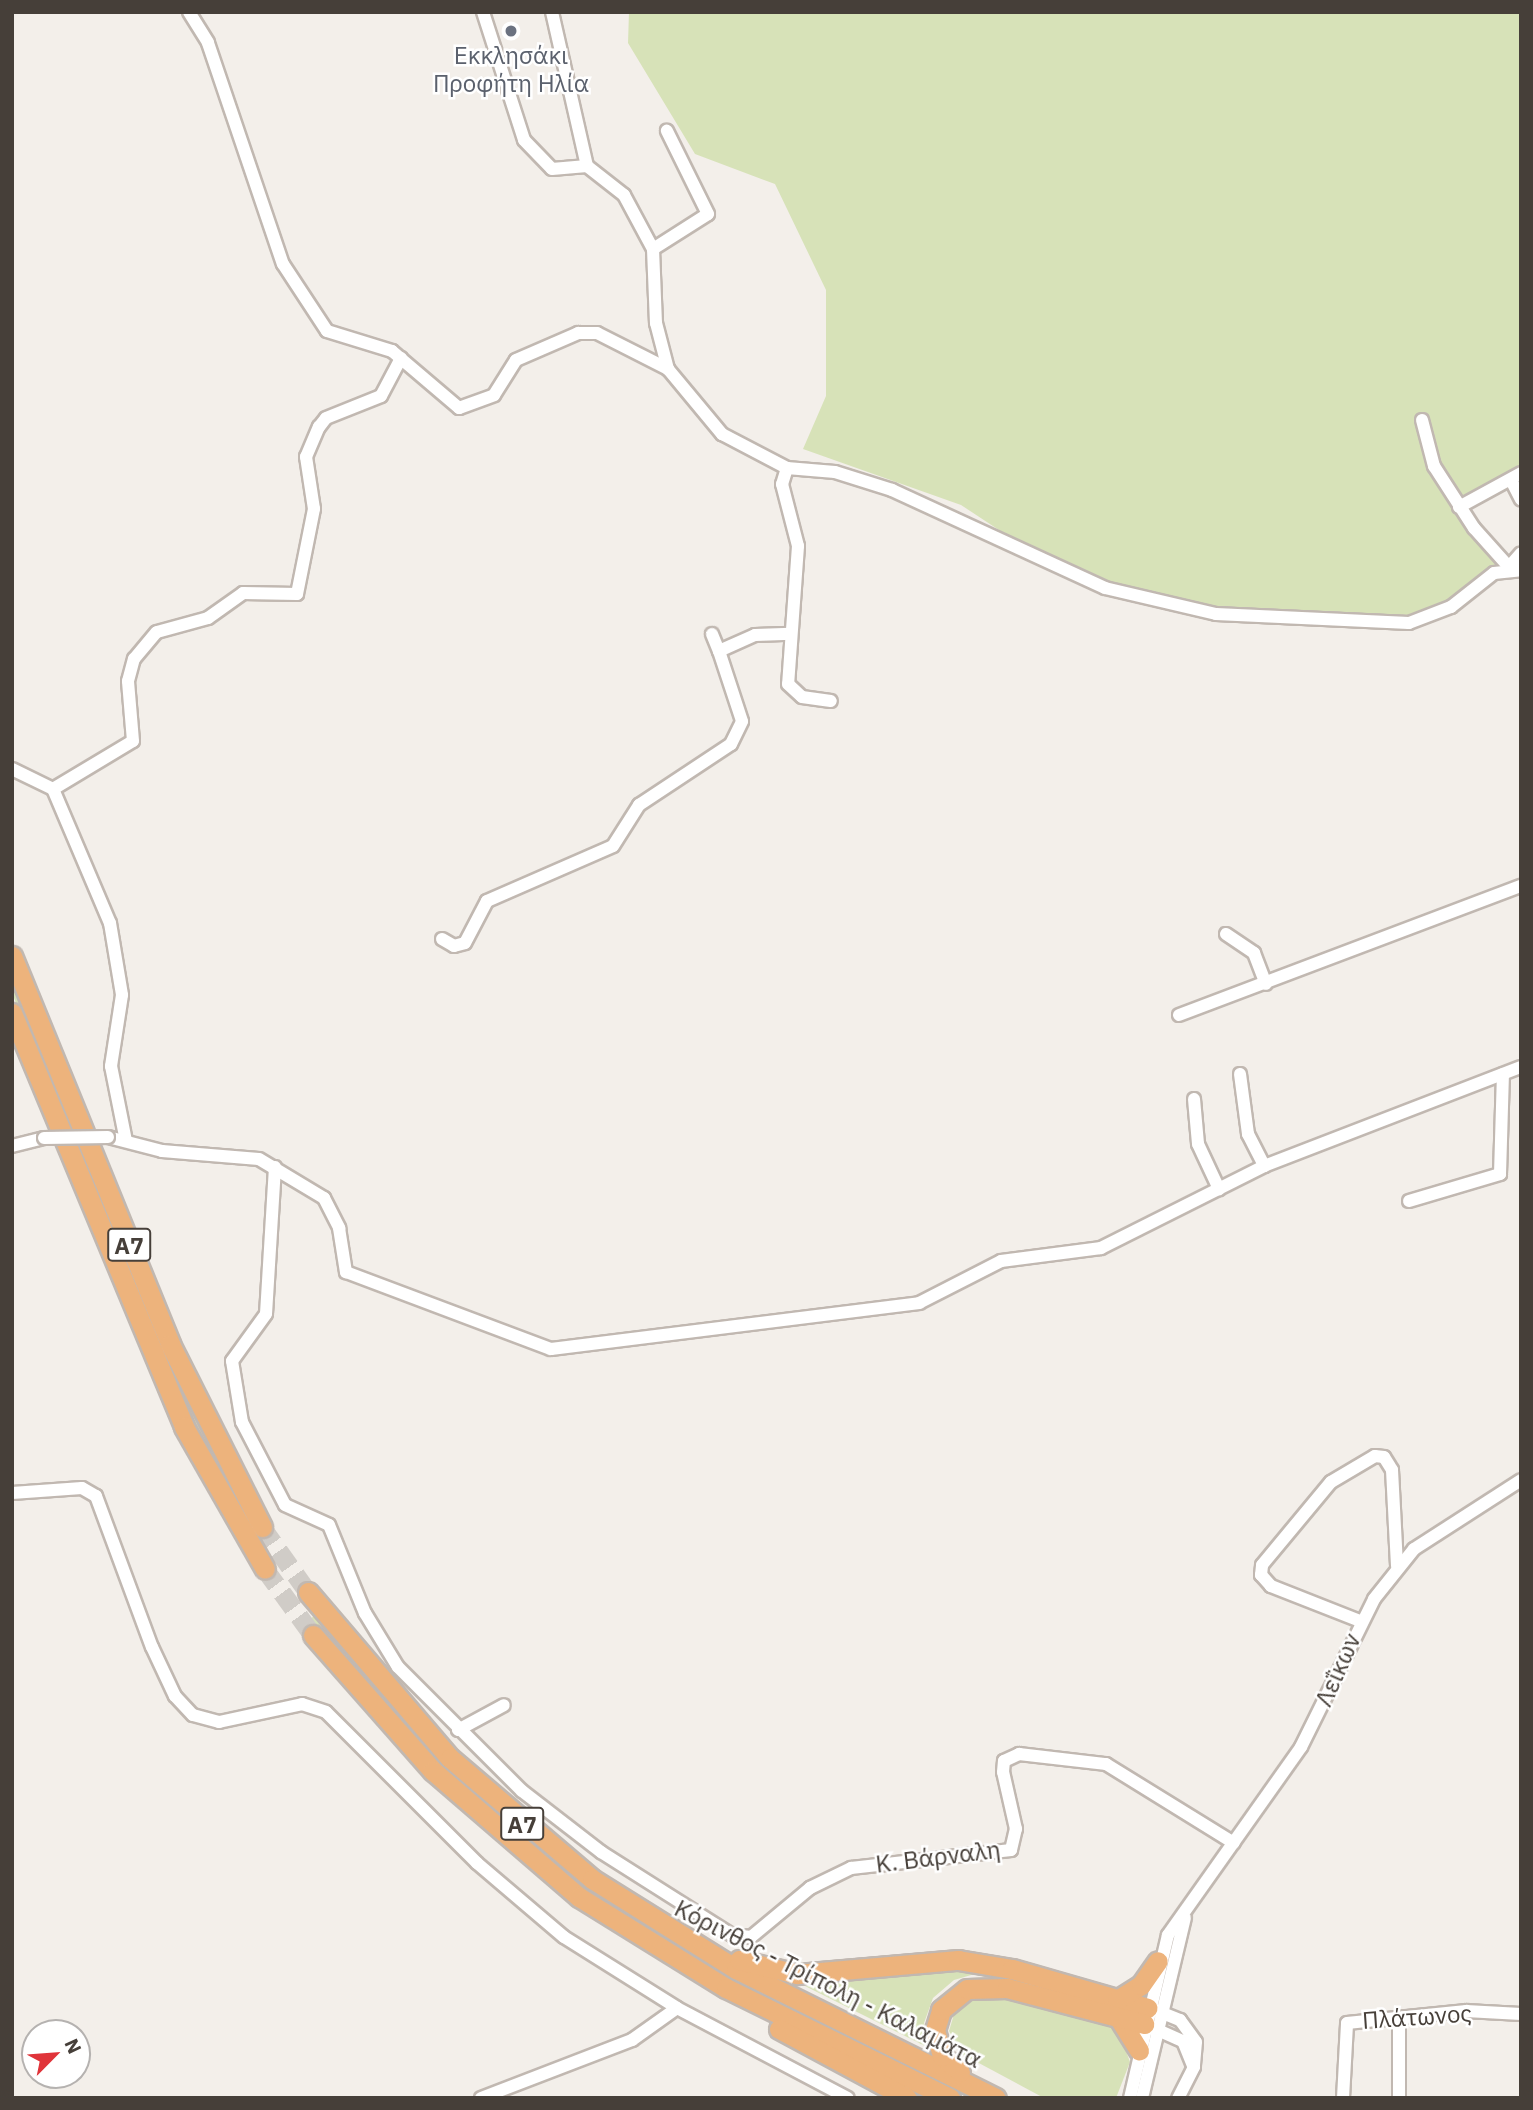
<!DOCTYPE html>
<meta charset="utf-8">
<style>
body{margin:0}
#map{position:relative;width:1533px;height:2110px;overflow:hidden;background:#f3efea;font-family:"IBM Plex Sans",sans-serif}
div>[style]{position:absolute}
.green>*{inset:0;background:#d7e2b8}
.highway-tunnel>*{height:19px;margin-top:-9.5px;transform-origin:0;background:repeating-linear-gradient(90deg,#d0ccc7 0 19px,transparent 0 29px)}
.roads{filter:drop-shadow(2px 0 #c1b8b1) drop-shadow(-2px 0 #c1b8b1) drop-shadow(0 2px #c1b8b1) drop-shadow(0 -2px #c1b8b1)}
.minor>*{height:12px;margin:-6px;padding:0 6px;transform-origin:6px;border-radius:6px;background:#fff}
.highway>*{height:19px;margin:-9.5px;padding:0 9.5px;transform-origin:9.5px;border-radius:9.5px;background:#edb37c}
.bridges{filter:drop-shadow(2px 0 #c1b8b1) drop-shadow(-2px 0 #c1b8b1) drop-shadow(0 2px #c1b8b1) drop-shadow(0 -2px #c1b8b1)}
.minor-bridge>*{height:12px;margin:-6px;padding:0 6px;transform-origin:6px;border-radius:6px;background:#fff}
.dots>*{width:19px;height:19px;translate:-50% -50%;box-sizing:border-box;border:4px solid #fff;border-radius:50%}
span{translate:-50% -50%;white-space:nowrap;text-align:center;line-height:1.15;-webkit-text-stroke:5px #fff;paint-order:stroke}
.shield-label span{padding:2px 5px;background:#fff;border:2px solid;border-radius:5px;-webkit-text-stroke-width:0}
.shield-label{font-size:23px;color:#463f39;font-weight:700}
.worship-label{font-size:24px;color:#5b616d}
.street-label{font-size:24px;color:#463f39}
.frame{position:absolute;inset:0;border:14px solid #463f39;pointer-events:none}
.north{position:absolute;left:21px;top:2019px;width:70px;height:70px;box-sizing:border-box;background:#fff;border:2px solid #b5b2b0;border-radius:50%;rotate:65deg;font-size:19px;font-weight:700;line-height:28px;text-align:center;color:#463f39}
.north::after{content:'';display:block;margin:auto;width:24px;height:32px;background:#e0343a;clip-path:polygon(50% 0,100% 100%,50% 72%,0 100%)}
</style>
<div id="map">
<div class="green">
<i style="clip-path:polygon(629px 12px,1521px 12px,1521px 491px,1506px 478px,1461px 503px,1504px 565px,1455px 604px,1404px 621px,1331px 611px,1240px 612px,1098px 580px,1022px 545px,961px 505px,803px 449px,826px 396px,826px 290px,775px 184px,695px 154px,628px 43px)"></i>
<i style="clip-path:polygon(12px 977px,163px 1348px,256px 1531px,208px 1459px,128px 1278px,12px 993px)"></i>
<i style="clip-path:polygon(315px 1614px,443px 1762px,587px 1886px,758px 1990px,981px 2098px,969px 2098px,756px 1995px,583px 1891px,439px 1766px,320px 1630px,311px 1619px)"></i>
<i style="clip-path:polygon(926px 1971px,985px 1971px,954px 1980px,933px 1998px,924px 2023px,939px 2053px,805px 1986px)"></i>
<i style="clip-path:polygon(995px 1992px,1117px 2026px,1130px 2062px,1116px 2098px,1044px 2098px,962px 2054px,949px 2031px,955px 2011px,971px 1996px)"></i>
</div>
<div class="highway-tunnel">
<i style="left:262px;top:1527px;width:80px;rotate:54.7deg"></i>
<i style="left:265px;top:1569px;width:82px;rotate:54deg"></i>
</div>
<div class="roads">
<div class="minor">
<i style="left:189px;top:12px;width:36px;rotate:58deg"></i>
<i style="left:208px;top:43px;width:233px;rotate:71.3deg"></i>
<i style="left:283px;top:264px;width:80px;rotate:56.7deg"></i>
<i style="left:327px;top:331px;width:68px;rotate:17.1deg"></i>
<i style="left:392px;top:351px;width:88px;rotate:40.4deg"></i>
<i style="left:459px;top:408px;width:37px;rotate:-20deg"></i>
<i style="left:494px;top:395px;width:41px;rotate:-57.8deg"></i>
<i style="left:516px;top:360px;width:68px;rotate:-23.5deg"></i>
<i style="left:578px;top:333px;width:19px"></i>
<i style="left:597px;top:333px;width:80px;rotate:26.9deg"></i>
<i style="left:483px;top:12px;width:134px;rotate:72.2deg"></i>
<i style="left:524px;top:140px;width:40px;rotate:46deg"></i>
<i style="left:552px;top:169px;width:35px;rotate:-5deg"></i>
<i style="left:552px;top:12px;width:158px;rotate:77.2deg"></i>
<i style="left:587px;top:166px;width:47px;rotate:38.1deg"></i>
<i style="left:624px;top:195px;width:61px;rotate:61.8deg"></i>
<i style="left:653px;top:249px;width:74px;rotate:87.7deg"></i>
<i style="left:656px;top:323px;width:48px;rotate:75.4deg"></i>
<i style="left:668px;top:369px;width:85px;rotate:50.3deg"></i>
<i style="left:722px;top:434px;width:73px;rotate:27.6deg"></i>
<i style="left:787px;top:468px;width:48px;rotate:4.8deg"></i>
<i style="left:835px;top:472px;width:60px;rotate:17.5deg"></i>
<i style="left:892px;top:490px;width:234px;rotate:24.7deg"></i>
<i style="left:1105px;top:588px;width:114px;rotate:13.2deg"></i>
<i style="left:1216px;top:614px;width:193px;rotate:2.7deg"></i>
<i style="left:1409px;top:623px;width:45px;rotate:-20.9deg"></i>
<i style="left:1451px;top:607px;width:55px;rotate:-38.3deg"></i>
<i style="left:1494px;top:573px;width:27px;rotate:-6deg"></i>
<i style="left:653px;top:249px;width:65px;rotate:-32.5deg"></i>
<i style="left:708px;top:214px;width:93px;rotate:-116.3deg"></i>
<i style="left:1422px;top:420px;width:48px;rotate:75.4deg"></i>
<i style="left:1434px;top:466px;width:74px;rotate:57.2deg"></i>
<i style="left:1474px;top:528px;width:52px;rotate:48.1deg"></i>
<i style="left:1509px;top:567px;width:18px;rotate:-49deg"></i>
<i style="left:787px;top:468px;width:17px;rotate:107deg"></i>
<i style="left:782px;top:484px;width:64px;rotate:75.5deg"></i>
<i style="left:798px;top:546px;width:138px;rotate:94.1deg"></i>
<i style="left:788px;top:684px;width:19px;rotate:43deg"></i>
<i style="left:802px;top:697px;width:29px;rotate:8deg"></i>
<i style="left:1511px;top:480px;width:22px;rotate:63deg"></i>
<i style="left:1459px;top:507px;width:71px;rotate:-28.7deg"></i>
<i style="left:712px;top:634px;width:18px;rotate:68deg"></i>
<i style="left:12px;top:769px;width:46px;rotate:26deg"></i>
<i style="left:53px;top:789px;width:146px;rotate:67deg"></i>
<i style="left:110px;top:923px;width:73px;rotate:80.5deg"></i>
<i style="left:122px;top:995px;width:72px;rotate:98.8deg"></i>
<i style="left:111px;top:1066px;width:76px;rotate:78.7deg"></i>
<i style="left:53px;top:789px;width:93px;rotate:-31deg"></i>
<i style="left:133px;top:741px;width:60px;rotate:-94.8deg"></i>
<i style="left:128px;top:681px;width:23px;rotate:-75deg"></i>
<i style="left:134px;top:659px;width:35px;rotate:-50deg"></i>
<i style="left:157px;top:632px;width:53px;rotate:-15.4deg"></i>
<i style="left:208px;top:618px;width:43px;rotate:-35.5deg"></i>
<i style="left:243px;top:593px;width:54px;rotate:1.1deg"></i>
<i style="left:297px;top:594px;width:87px;rotate:-78.7deg"></i>
<i style="left:314px;top:509px;width:53px;rotate:-98.7deg"></i>
<i style="left:306px;top:457px;width:33px;rotate:-67deg"></i>
<i style="left:319px;top:427px;width:11px;rotate:-52deg"></i>
<i style="left:326px;top:418px;width:59px;rotate:-21.8deg"></i>
<i style="left:381px;top:396px;width:43px;rotate:-62.2deg"></i>
<i style="left:1226px;top:934px;width:34px;rotate:34deg"></i>
<i style="left:1254px;top:953px;width:33px;rotate:69deg"></i>
<i style="left:442px;top:939px;width:14px;rotate:30deg"></i>
<i style="left:454px;top:946px;width:11px;rotate:-15deg"></i>
<i style="left:465px;top:943px;width:47px;rotate:-62.4deg"></i>
<i style="left:487px;top:901px;width:137px;rotate:-23.6deg"></i>
<i style="left:613px;top:846px;width:49px;rotate:-57.6deg"></i>
<i style="left:639px;top:805px;width:110px;rotate:-33.5deg"></i>
<i style="left:731px;top:744px;width:25px;rotate:-64deg"></i>
<i style="left:742px;top:721px;width:74px;rotate:-108.2deg"></i>
<i style="left:719px;top:651px;width:39px;rotate:-24deg"></i>
<i style="left:755px;top:635px;width:36px;rotate:-2deg"></i>
<i style="left:1179px;top:1015px;width:366px;rotate:-20.7deg"></i>
<i style="left:1240px;top:1074px;width:61px;rotate:82.4deg"></i>
<i style="left:1248px;top:1134px;width:36px;rotate:63deg"></i>
<i style="left:1194px;top:1099px;width:45px;rotate:84.9deg"></i>
<i style="left:1198px;top:1144px;width:50px;rotate:65deg"></i>
<i style="left:108px;top:1137px;width:56px;rotate:14.5deg"></i>
<i style="left:162px;top:1151px;width:97px;rotate:4.7deg"></i>
<i style="left:259px;top:1159px;width:76px;rotate:31deg"></i>
<i style="left:324px;top:1198px;width:34px;rotate:63deg"></i>
<i style="left:339px;top:1228px;width:45px;rotate:81deg"></i>
<i style="left:346px;top:1272px;width:219px;rotate:20.6deg"></i>
<i style="left:551px;top:1349px;width:371px;rotate:-7.1deg"></i>
<i style="left:919px;top:1303px;width:92px;rotate:-27.1deg"></i>
<i style="left:1001px;top:1261px;width:101px;rotate:-7.4deg"></i>
<i style="left:1101px;top:1248px;width:182px;rotate:-26.7deg"></i>
<i style="left:1264px;top:1166px;width:275px;rotate:-21.1deg"></i>
<i style="left:12px;top:1146px;width:33px;rotate:-14deg"></i>
<i style="left:275px;top:1167px;width:147px;rotate:93.5deg"></i>
<i style="left:266px;top:1314px;width:58px;rotate:125.9deg"></i>
<i style="left:232px;top:1361px;width:62px;rotate:80.7deg"></i>
<i style="left:242px;top:1422px;width:93px;rotate:62.6deg"></i>
<i style="left:285px;top:1505px;width:48px;rotate:24.4deg"></i>
<i style="left:329px;top:1525px;width:95px;rotate:67.8deg"></i>
<i style="left:365px;top:1613px;width:63px;rotate:58.6deg"></i>
<i style="left:398px;top:1667px;width:175px;rotate:45deg"></i>
<i style="left:522px;top:1791px;width:100px;rotate:37.7deg"></i>
<i style="left:601px;top:1852px;width:155px;rotate:32.4deg"></i>
<i style="left:732px;top:1935px;width:19px;rotate:6deg"></i>
<i style="left:751px;top:1937px;width:77px;rotate:-39.7deg"></i>
<i style="left:810px;top:1888px;width:46px;rotate:-26deg"></i>
<i style="left:851px;top:1868px;width:161px;rotate:-6.4deg"></i>
<i style="left:1011px;top:1850px;width:22px;rotate:-77deg"></i>
<i style="left:1016px;top:1829px;width:58px;rotate:-102.8deg"></i>
<i style="left:1003px;top:1772px;width:11px;rotate:-85deg"></i>
<i style="left:1004px;top:1761px;width:17px;rotate:-25deg"></i>
<i style="left:1019px;top:1754px;width:88px;rotate:6.6deg"></i>
<i style="left:1106px;top:1764px;width:150px;rotate:31.7deg"></i>
<i style="left:1409px;top:1201px;width:95px;rotate:-16.5deg"></i>
<i style="left:1500px;top:1174px;width:100px;rotate:-88.3deg"></i>
<i style="left:12px;top:1493px;width:70px;rotate:-4.1deg"></i>
<i style="left:82px;top:1488px;width:16px;rotate:30deg"></i>
<i style="left:96px;top:1496px;width:161px;rotate:69.7deg"></i>
<i style="left:152px;top:1647px;width:54px;rotate:64.9deg"></i>
<i style="left:175px;top:1696px;width:26px;rotate:47deg"></i>
<i style="left:193px;top:1715px;width:27px;rotate:15deg"></i>
<i style="left:219px;top:1722px;width:85px;rotate:-12.2deg"></i>
<i style="left:302px;top:1704px;width:25px;rotate:18deg"></i>
<i style="left:326px;top:1712px;width:214px;rotate:45deg"></i>
<i style="left:477px;top:1863px;width:114px;rotate:40.4deg"></i>
<i style="left:564px;top:1937px;width:133px;rotate:32.1deg"></i>
<i style="left:677px;top:2008px;width:193px;rotate:27.8deg"></i>
<i style="left:1360px;top:1621px;width:96px;rotate:-158.5deg"></i>
<i style="left:1271px;top:1586px;width:15px;rotate:-132deg"></i>
<i style="left:1261px;top:1575px;width:10px;rotate:-84deg"></i>
<i style="left:1262px;top:1565px;width:108px;rotate:-50.3deg"></i>
<i style="left:1331px;top:1482px;width:51px;rotate:-30.6deg"></i>
<i style="left:1375px;top:1456px;width:9px;rotate:6deg"></i>
<i style="left:1384px;top:1457px;width:15px;rotate:58deg"></i>
<i style="left:1392px;top:1470px;width:96px;rotate:87deg"></i>
<i style="left:458px;top:1730px;width:52px;rotate:-28.5deg"></i>
<i style="left:1155px;top:2010px;width:27px;rotate:22deg"></i>
<i style="left:1180px;top:2020px;width:27px;rotate:54deg"></i>
<i style="left:1196px;top:2042px;width:25px;rotate:95deg"></i>
<i style="left:1194px;top:2067px;width:35px;rotate:117deg"></i>
<i style="left:1399px;top:2018px;width:80px;rotate:90deg"></i>
<i style="left:1151px;top:2027px;width:35px;rotate:24deg"></i>
<i style="left:1183px;top:2041px;width:27px;rotate:68deg"></i>
<i style="left:481px;top:2098px;width:162px;rotate:-21deg"></i>
<i style="left:632px;top:2040px;width:55px;rotate:-35.4deg"></i>
<i style="left:1130px;top:2098px;width:167px;rotate:-76.9deg"></i>
<i style="left:1168px;top:1935px;width:230px;rotate:-54.7deg"></i>
<i style="left:1301px;top:1747px;width:165px;rotate:-63.7deg"></i>
<i style="left:1374px;top:1599px;width:64px;rotate:-51.3deg"></i>
<i style="left:1414px;top:1549px;width:127px;rotate:-32.8deg"></i>
<i style="left:1142px;top:2098px;width:185px;rotate:-76.6deg"></i>
<i style="left:1343px;top:2098px;width:75px;rotate:-86.9deg"></i>
<i style="left:1347px;top:2023px;width:120px;rotate:-5.8deg"></i>
<i style="left:1466px;top:2011px;width:55px;rotate:3.1deg"></i>
</div>
<div class="highway">
<i style="left:12px;top:956px;width:419px;rotate:67.8deg"></i>
<i style="left:170px;top:1344px;width:205px;rotate:63.3deg"></i>
<i style="left:12px;top:1013px;width:448px;rotate:67.4deg"></i>
<i style="left:184px;top:1427px;width:163px;rotate:60.3deg"></i>
<i style="left:308px;top:1592px;width:218px;rotate:49.5deg"></i>
<i style="left:450px;top:1758px;width:187px;rotate:40.4deg"></i>
<i style="left:592px;top:1879px;width:170px;rotate:32deg"></i>
<i style="left:736px;top:1969px;width:290px;rotate:26.4deg"></i>
<i style="left:313px;top:1635px;width:181px;rotate:48.6deg"></i>
<i style="left:433px;top:1771px;width:193px;rotate:40.8deg"></i>
<i style="left:579px;top:1897px;width:173px;rotate:31.8deg"></i>
<i style="left:726px;top:1988px;width:250px;rotate:26.2deg"></i>
<i style="left:739px;top:1960px;width:60px;rotate:13.6deg"></i>
<i style="left:797px;top:1974px;width:162px;rotate:-5deg"></i>
<i style="left:958px;top:1960px;width:55px;rotate:9.5deg"></i>
<i style="left:1012px;top:1969px;width:141px;rotate:16deg"></i>
<i style="left:1117px;top:2000px;width:28px;rotate:-32deg"></i>
<i style="left:1141px;top:1985px;width:29px;rotate:-55deg"></i>
<i style="left:1120px;top:2020px;width:36px;rotate:58deg"></i>
<i style="left:779px;top:2029px;width:145px;rotate:28.3deg"></i>
<i style="left:960px;top:2072px;width:24px;rotate:-138deg"></i>
<i style="left:942px;top:2056px;width:27px;rotate:-105deg"></i>
<i style="left:935px;top:2030px;width:21px;rotate:-73deg"></i>
<i style="left:941px;top:2010px;width:33px;rotate:-39deg"></i>
<i style="left:967px;top:1989px;width:40px;rotate:-1.4deg"></i>
<i style="left:1007px;top:1988px;width:142px;rotate:14.7deg"></i>
</div>
</div>
<div class="bridges">
<div class="minor-bridge">
<i style="left:44px;top:1138px;width:64px;rotate:-0.9deg"></i>
</div>
</div>
<div class="dots">
<i style="left:511px;top:31px;background:#6b7280"></i>
</div>
<div class="shield-label">
<span style="left:129px;top:1245px">Α7</span>
<span style="left:522px;top:1824px">Α7</span>
</div>
<div class="worship-label">
<span style="left:511px;top:70px">Εκκλησάκι<br>Προφήτη Ηλία</span>
</div>
<div class="street-label">
<span style="left:1338px;top:1670px;rotate:-66deg">Λεΐκων</span>
<span style="left:938px;top:1857px;rotate:-7deg">Κ. Βάρναλη</span>
<span style="left:828px;top:1984px;rotate:27deg">Κόρινθος - Τρίπολη - Καλαμάτα</span>
<span style="left:1417px;top:2017px;rotate:-4deg">Πλάτωνος</span>
</div>
<div class="frame"></div>
<div class="north">N</div>
</div>
